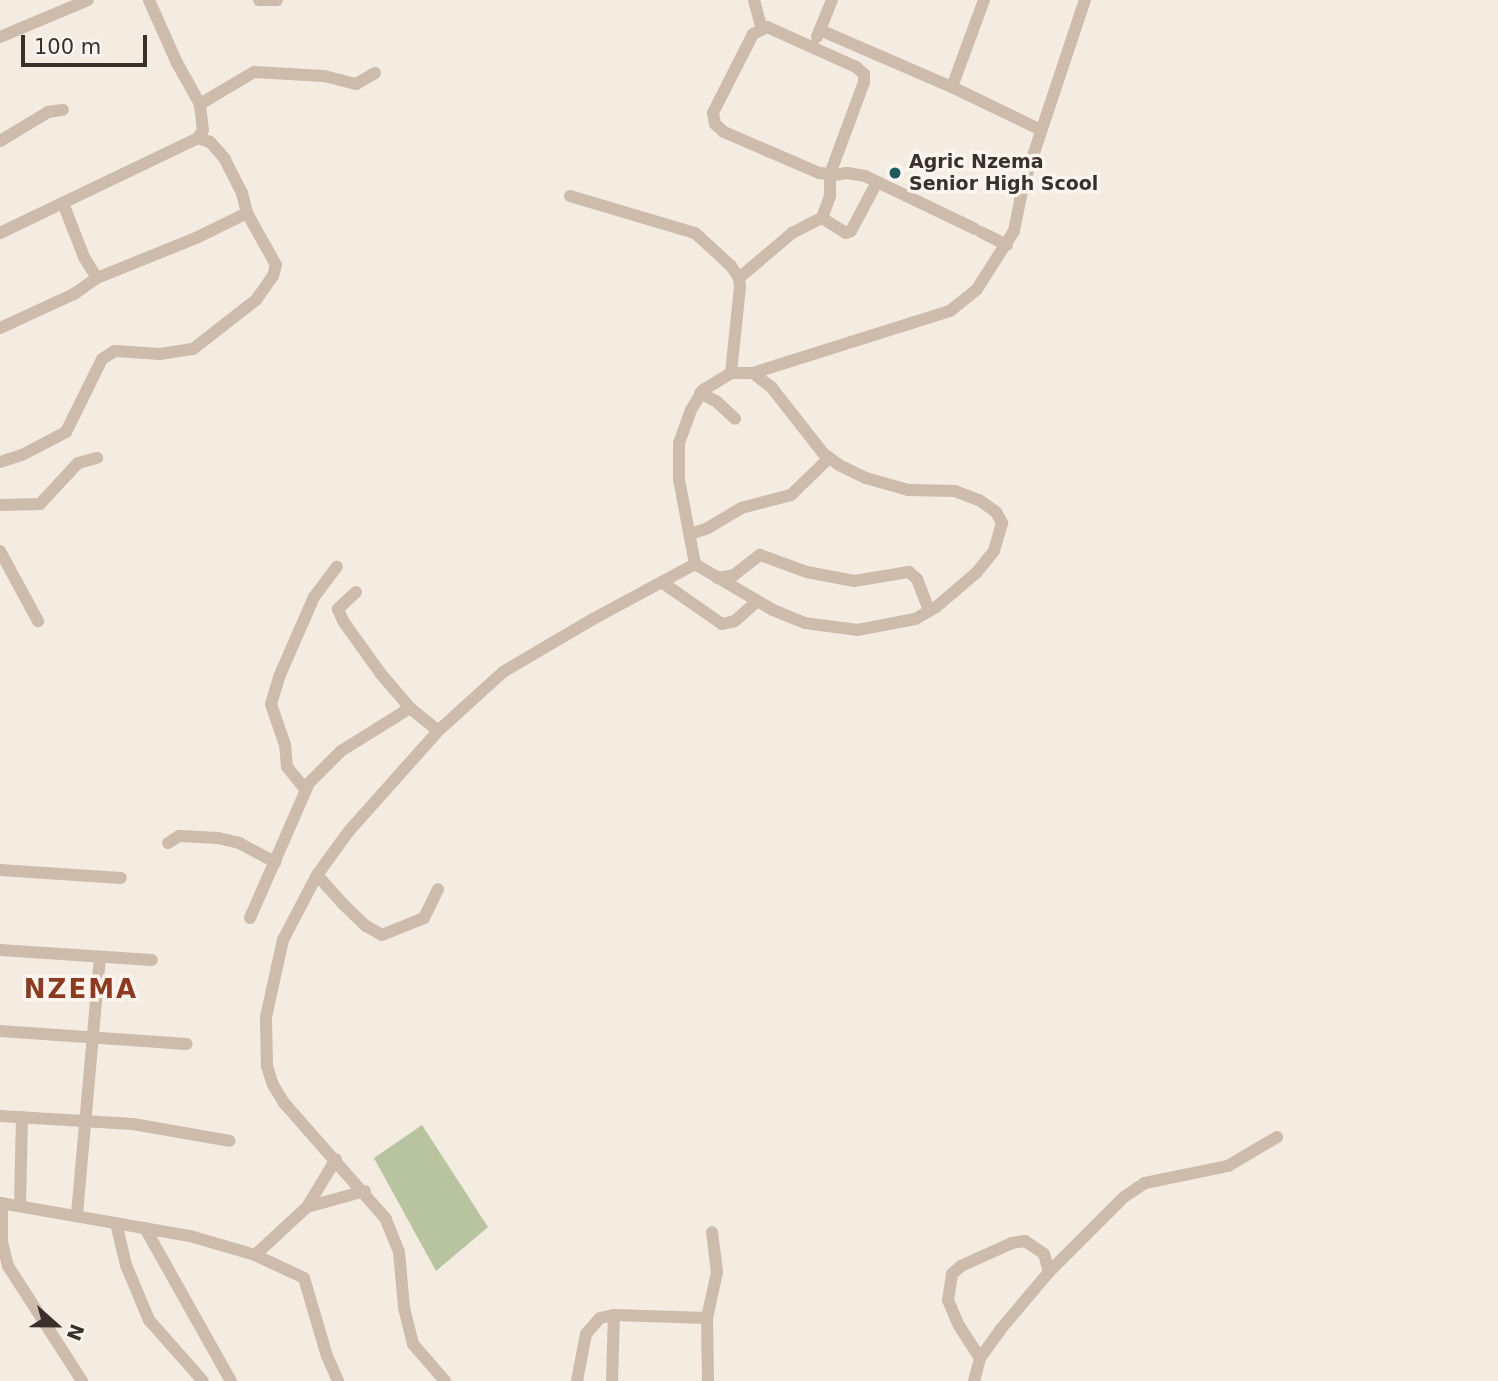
<!DOCTYPE html>
<style>
body{margin:0}
#map{position:relative;width:1498px;height:1381px;overflow:hidden;background:#f4ebe1;font-family:"DejaVu Sans",sans-serif}
div>[style]{position:absolute}
.green>*{inset:0;background:#b8c4a0}
.minor>*{height:12px;margin:-6px;padding:0 6px;transform-origin:6px;border-radius:6px;background:#cdbbac}
.dots>*{width:19px;height:19px;translate:-50% -50%;box-sizing:border-box;border:4px solid #fbf5ee;border-radius:50%}
span{translate:-50% -50%;white-space:nowrap;text-align:center;line-height:1.15;-webkit-text-stroke:7px #fbf5ee;paint-order:stroke}
.poi-label{font-size:19px;color:#3b302b;font-weight:700}
.left{translate:0 -50%;text-align:left}
.district-label{font-size:26px;color:#8c3b22;font-weight:700;letter-spacing:2px}
.north{position:absolute;left:21px;top:1290px;width:70px;height:70px;-webkit-text-stroke:5px #fbf5ee;paint-order:stroke;rotate:111deg;font-size:19px;font-weight:700;line-height:28px;text-align:center;color:#3b302b}
.north::after{content:'';display:block;margin:auto;width:24px;height:32px;background:#3b302b;clip-path:polygon(50% 0,100% 100%,50% 72%,0 100%)}
.scale{position:absolute;left:21px;top:35px;width:126px;height:32px;box-sizing:border-box;border:4px solid #3b302b;border-top:0;padding-left:9px;font-size:21px;line-height:24px;white-space:nowrap;color:#3b302b;-webkit-text-stroke:5px #fbf5ee;paint-order:stroke}
</style>
<div id="map">
<div class="green">
<i style="clip-path:polygon(422px 1125px,488px 1227px,436px 1271px,374px 1158px)"></i>
</div>
<div class="minor">
<i style="left:259px;top:0;width:18px"></i>
<i style="left:754px;top:0;width:30px;rotate:75deg"></i>
<i style="left:820px;top:30px;width:144px;rotate:23.4deg"></i>
<i style="left:952px;top:87px;width:99px;rotate:25.8deg"></i>
<i style="left:0;top:37px;width:95px;rotate:-22.8deg"></i>
<i style="left:817px;top:37px;width:40px;rotate:-68deg"></i>
<i style="left:952px;top:87px;width:93px;rotate:-69.8deg"></i>
<i style="left:200px;top:104px;width:63px;rotate:-30.7deg"></i>
<i style="left:254px;top:72px;width:70px;rotate:3.3deg"></i>
<i style="left:324px;top:76px;width:33px;rotate:14deg"></i>
<i style="left:356px;top:84px;width:22px;rotate:-30deg"></i>
<i style="left:0;top:141px;width:56px;rotate:-31.1deg"></i>
<i style="left:48px;top:112px;width:15px;rotate:-8deg"></i>
<i style="left:570px;top:196px;width:130px;rotate:16.5deg"></i>
<i style="left:695px;top:233px;width:49px;rotate:42.5deg"></i>
<i style="left:731px;top:266px;width:14px;rotate:56deg"></i>
<i style="left:739px;top:278px;width:9px;rotate:84deg"></i>
<i style="left:740px;top:287px;width:86px;rotate:96deg"></i>
<i style="left:822px;top:218px;width:28px;rotate:32deg"></i>
<i style="left:846px;top:233px;width:5px;rotate:-22deg"></i>
<i style="left:851px;top:231px;width:55px;rotate:-62deg"></i>
<i style="left:981px;top:232px;width:29px;rotate:27deg"></i>
<i style="left:0;top:233px;width:220px;rotate:-25.6deg"></i>
<i style="left:198px;top:138px;width:9px;rotate:-58deg"></i>
<i style="left:203px;top:130px;width:26px;rotate:-97deg"></i>
<i style="left:200px;top:104px;width:47px;rotate:-119.3deg"></i>
<i style="left:177px;top:63px;width:69px;rotate:-114deg"></i>
<i style="left:97px;top:278px;width:107px;rotate:-22deg"></i>
<i style="left:196px;top:238px;width:57px;rotate:-26.1deg"></i>
<i style="left:247px;top:213px;width:21px;rotate:-104deg"></i>
<i style="left:242px;top:193px;width:38px;rotate:-117deg"></i>
<i style="left:225px;top:159px;width:23px;rotate:-131deg"></i>
<i style="left:210px;top:142px;width:13px;rotate:-162deg"></i>
<i style="left:739px;top:278px;width:70px;rotate:-40.3deg"></i>
<i style="left:792px;top:233px;width:34px;rotate:-27deg"></i>
<i style="left:822px;top:218px;width:23px;rotate:-70deg"></i>
<i style="left:830px;top:196px;width:22px;rotate:-90deg"></i>
<i style="left:830px;top:174px;width:98px;rotate:-69.7deg"></i>
<i style="left:864px;top:82px;width:8px;rotate:-90deg"></i>
<i style="left:864px;top:74px;width:11px;rotate:-139deg"></i>
<i style="left:856px;top:67px;width:98px;rotate:-155.8deg"></i>
<i style="left:767px;top:27px;width:16px;rotate:153deg"></i>
<i style="left:753px;top:34px;width:89px;rotate:116.9deg"></i>
<i style="left:713px;top:113px;width:11px;rotate:80deg"></i>
<i style="left:715px;top:124px;width:12px;rotate:42deg"></i>
<i style="left:724px;top:132px;width:103px;rotate:23.3deg"></i>
<i style="left:819px;top:173px;width:11px;rotate:5deg"></i>
<i style="left:830px;top:174px;width:4px;rotate:14deg"></i>
<i style="left:834px;top:175px;width:13px;rotate:-9deg"></i>
<i style="left:847px;top:173px;width:18px;rotate:9deg"></i>
<i style="left:865px;top:176px;width:122px;rotate:25.7deg"></i>
<i style="left:0;top:328px;width:81px;rotate:-24.7deg"></i>
<i style="left:74px;top:294px;width:28px;rotate:-35deg"></i>
<i style="left:97px;top:278px;width:25px;rotate:-122deg"></i>
<i style="left:84px;top:257px;width:58px;rotate:-111.3deg"></i>
<i style="left:731px;top:373px;width:22px"></i>
<i style="left:753px;top:373px;width:24px;rotate:38deg"></i>
<i style="left:772px;top:388px;width:83px;rotate:51.9deg"></i>
<i style="left:823px;top:453px;width:20px;rotate:37deg"></i>
<i style="left:839px;top:465px;width:30px;rotate:26deg"></i>
<i style="left:866px;top:478px;width:44px;rotate:15.9deg"></i>
<i style="left:908px;top:490px;width:47px;rotate:1.2deg"></i>
<i style="left:955px;top:491px;width:26px;rotate:21deg"></i>
<i style="left:979px;top:500px;width:21px;rotate:35deg"></i>
<i style="left:996px;top:512px;width:13px;rotate:61deg"></i>
<i style="left:1002px;top:523px;width:29px;rotate:106deg"></i>
<i style="left:994px;top:551px;width:28px;rotate:129deg"></i>
<i style="left:976px;top:573px;width:52px;rotate:139.6deg"></i>
<i style="left:936px;top:607px;width:24px;rotate:150deg"></i>
<i style="left:915px;top:619px;width:58px;rotate:169.1deg"></i>
<i style="left:858px;top:630px;width:53px;rotate:-172.5deg"></i>
<i style="left:805px;top:623px;width:35px;rotate:-158deg"></i>
<i style="left:773px;top:610px;width:91px;rotate:-149.5deg"></i>
<i style="left:695px;top:564px;width:86px;rotate:-100.7deg"></i>
<i style="left:679px;top:479px;width:36px;rotate:-90deg"></i>
<i style="left:679px;top:443px;width:35px;rotate:-70deg"></i>
<i style="left:691px;top:410px;width:23px;rotate:-59deg"></i>
<i style="left:703px;top:390px;width:33px;rotate:-31deg"></i>
<i style="left:753px;top:373px;width:207px;rotate:-17.5deg"></i>
<i style="left:950px;top:311px;width:35px;rotate:-39deg"></i>
<i style="left:977px;top:289px;width:69px;rotate:-57.5deg"></i>
<i style="left:1014px;top:231px;width:46px;rotate:-78.7deg"></i>
<i style="left:1023px;top:186px;width:196px;rotate:-71.6deg"></i>
<i style="left:700px;top:393px;width:18px;rotate:27deg"></i>
<i style="left:716px;top:401px;width:26px;rotate:43deg"></i>
<i style="left:0;top:462px;width:23px;rotate:-18deg"></i>
<i style="left:22px;top:455px;width:50px;rotate:-27.6deg"></i>
<i style="left:66px;top:432px;width:81px;rotate:-63.7deg"></i>
<i style="left:102px;top:359px;width:15px;rotate:-32deg"></i>
<i style="left:115px;top:351px;width:45px;rotate:3.8deg"></i>
<i style="left:160px;top:354px;width:33px;rotate:-9deg"></i>
<i style="left:193px;top:349px;width:80px;rotate:-37.9deg"></i>
<i style="left:256px;top:300px;width:29px;rotate:-55deg"></i>
<i style="left:273px;top:276px;width:11px;rotate:-75deg"></i>
<i style="left:276px;top:265px;width:60px;rotate:-119.1deg"></i>
<i style="left:0;top:505px;width:40px;rotate:-1.4deg"></i>
<i style="left:40px;top:504px;width:56px;rotate:-47.2deg"></i>
<i style="left:78px;top:463px;width:20px;rotate:-15deg"></i>
<i style="left:690px;top:534px;width:19px;rotate:-18deg"></i>
<i style="left:708px;top:528px;width:39px;rotate:-31deg"></i>
<i style="left:741px;top:508px;width:52px;rotate:-14.6deg"></i>
<i style="left:791px;top:495px;width:53px;rotate:-44.2deg"></i>
<i style="left:0;top:551px;width:80px;rotate:61.5deg"></i>
<i style="left:717px;top:578px;width:17px;rotate:-10deg"></i>
<i style="left:734px;top:575px;width:33px;rotate:-38deg"></i>
<i style="left:760px;top:555px;width:50px;rotate:19.9deg"></i>
<i style="left:807px;top:572px;width:48px;rotate:10.8deg"></i>
<i style="left:854px;top:581px;width:56px;rotate:-9.3deg"></i>
<i style="left:909px;top:572px;width:11px;rotate:41deg"></i>
<i style="left:917px;top:579px;width:34px;rotate:69deg"></i>
<i style="left:663px;top:583px;width:72px;rotate:34.8deg"></i>
<i style="left:722px;top:624px;width:13px;rotate:-13deg"></i>
<i style="left:735px;top:621px;width:28px;rotate:-42deg"></i>
<i style="left:356px;top:592px;width:25px;rotate:137deg"></i>
<i style="left:338px;top:609px;width:13px;rotate:67deg"></i>
<i style="left:343px;top:621px;width:65px;rotate:54.4deg"></i>
<i style="left:381px;top:674px;width:45px;rotate:49.5deg"></i>
<i style="left:410px;top:708px;width:36px;rotate:39deg"></i>
<i style="left:305px;top:789px;width:28px;rotate:-129deg"></i>
<i style="left:287px;top:767px;width:22px;rotate:-95deg"></i>
<i style="left:285px;top:745px;width:43px;rotate:-108.9deg"></i>
<i style="left:271px;top:704px;width:28px;rotate:-73deg"></i>
<i style="left:279px;top:677px;width:87px;rotate:-66.4deg"></i>
<i style="left:314px;top:597px;width:38px;rotate:-53deg"></i>
<i style="left:168px;top:843px;width:13px;rotate:-32deg"></i>
<i style="left:179px;top:836px;width:39px;rotate:3deg"></i>
<i style="left:218px;top:838px;width:22px;rotate:13deg"></i>
<i style="left:239px;top:843px;width:41px;rotate:27.8deg"></i>
<i style="left:0;top:870px;width:121px;rotate:3.8deg"></i>
<i style="left:317px;top:875px;width:39px;rotate:48deg"></i>
<i style="left:343px;top:904px;width:32px;rotate:44deg"></i>
<i style="left:366px;top:926px;width:18px;rotate:29deg"></i>
<i style="left:382px;top:935px;width:45px;rotate:-22deg"></i>
<i style="left:424px;top:918px;width:32px;rotate:-64deg"></i>
<i style="left:250px;top:918px;width:147px;rotate:-66.4deg"></i>
<i style="left:309px;top:783px;width:45px;rotate:-45deg"></i>
<i style="left:341px;top:751px;width:81px;rotate:-31.9deg"></i>
<i style="left:0;top:950px;width:152px;rotate:3.8deg"></i>
<i style="left:0;top:1031px;width:187px;rotate:4deg"></i>
<i style="left:0;top:1116px;width:133px;rotate:3.4deg"></i>
<i style="left:133px;top:1124px;width:98px;rotate:9.9deg"></i>
<i style="left:0;top:1203px;width:193px;rotate:9.9deg"></i>
<i style="left:190px;top:1236px;width:68px;rotate:16.3deg"></i>
<i style="left:255px;top:1255px;width:71px;rotate:-42.7deg"></i>
<i style="left:307px;top:1207px;width:60px;rotate:-15.4deg"></i>
<i style="left:2px;top:1203px;width:39px;rotate:90deg"></i>
<i style="left:2px;top:1242px;width:25px;rotate:76deg"></i>
<i style="left:8px;top:1266px;width:137px;rotate:57.2deg"></i>
<i style="left:20px;top:1205px;width:88px;rotate:-88.7deg"></i>
<i style="left:307px;top:1207px;width:56px;rotate:-58.9deg"></i>
<i style="left:77px;top:1214px;width:257px;rotate:-84.9deg"></i>
<i style="left:116px;top:1223px;width:43px;rotate:76.6deg"></i>
<i style="left:126px;top:1265px;width:60px;rotate:67.3deg"></i>
<i style="left:149px;top:1320px;width:81px;rotate:48.5deg"></i>
<i style="left:145px;top:1228px;width:176px;rotate:60.7deg"></i>
<i style="left:255px;top:1255px;width:54px;rotate:25.1deg"></i>
<i style="left:304px;top:1278px;width:81px;rotate:73.6deg"></i>
<i style="left:327px;top:1356px;width:27px;rotate:66deg"></i>
<i style="left:980px;top:1358px;width:38px;rotate:-123deg"></i>
<i style="left:959px;top:1326px;width:28px;rotate:-113deg"></i>
<i style="left:948px;top:1300px;width:26px;rotate:-81deg"></i>
<i style="left:952px;top:1274px;width:12px;rotate:-42deg"></i>
<i style="left:961px;top:1266px;width:56px;rotate:-24.3deg"></i>
<i style="left:1012px;top:1243px;width:13px;rotate:-9deg"></i>
<i style="left:1025px;top:1241px;width:23px;rotate:34deg"></i>
<i style="left:1044px;top:1254px;width:19px;rotate:74deg"></i>
<i style="left:445px;top:1381px;width:49px;rotate:-130.9deg"></i>
<i style="left:413px;top:1344px;width:38px;rotate:-104deg"></i>
<i style="left:404px;top:1307px;width:55px;rotate:-95.2deg"></i>
<i style="left:399px;top:1252px;width:35px;rotate:-112deg"></i>
<i style="left:386px;top:1219px;width:154px;rotate:-131.3deg"></i>
<i style="left:284px;top:1103px;width:21px;rotate:-121deg"></i>
<i style="left:273px;top:1085px;width:20px;rotate:-108deg"></i>
<i style="left:267px;top:1066px;width:49px;rotate:-91.2deg"></i>
<i style="left:266px;top:1017px;width:79px;rotate:-77.6deg"></i>
<i style="left:283px;top:940px;width:73px;rotate:-62.4deg"></i>
<i style="left:317px;top:875px;width:54px;rotate:-54deg"></i>
<i style="left:349px;top:831px;width:134px;rotate:-48.3deg"></i>
<i style="left:438px;top:731px;width:88px;rotate:-42.2deg"></i>
<i style="left:503px;top:672px;width:104px;rotate:-30.5deg"></i>
<i style="left:593px;top:619px;width:116px;rotate:-28.3deg"></i>
<i style="left:577px;top:1381px;width:48px;rotate:-79.2deg"></i>
<i style="left:586px;top:1334px;width:21px;rotate:-49deg"></i>
<i style="left:600px;top:1318px;width:14px;rotate:-12deg"></i>
<i style="left:614px;top:1315px;width:93px;rotate:1.8deg"></i>
<i style="left:612px;top:1381px;width:66px;rotate:-88.3deg"></i>
<i style="left:708px;top:1381px;width:63px;rotate:-90.9deg"></i>
<i style="left:707px;top:1318px;width:47px;rotate:-77.7deg"></i>
<i style="left:717px;top:1272px;width:40px;rotate:-97.1deg"></i>
<i style="left:974px;top:1381px;width:24px;rotate:-75deg"></i>
<i style="left:980px;top:1358px;width:34px;rotate:-54deg"></i>
<i style="left:1000px;top:1330px;width:76px;rotate:-49.8deg"></i>
<i style="left:1049px;top:1272px;width:106px;rotate:-45deg"></i>
<i style="left:1124px;top:1197px;width:25px;rotate:-34deg"></i>
<i style="left:1145px;top:1183px;width:85px;rotate:-11.6deg"></i>
<i style="left:1228px;top:1166px;width:57px;rotate:-30.6deg"></i>
</div>
<div class="dots">
<i style="left:895px;top:173px;background:#1f5a5e"></i>
</div>
<div class="poi-label">
<span class="left" style="left:909px;top:173px">Agric Nzema<br>Senior High Scool</span>
</div>
<div class="district-label">
<span style="left:81px;top:990px">NZEMA</span>
</div>
<div class="north">N</div>
<div class="scale">100 m</div>
</div>
